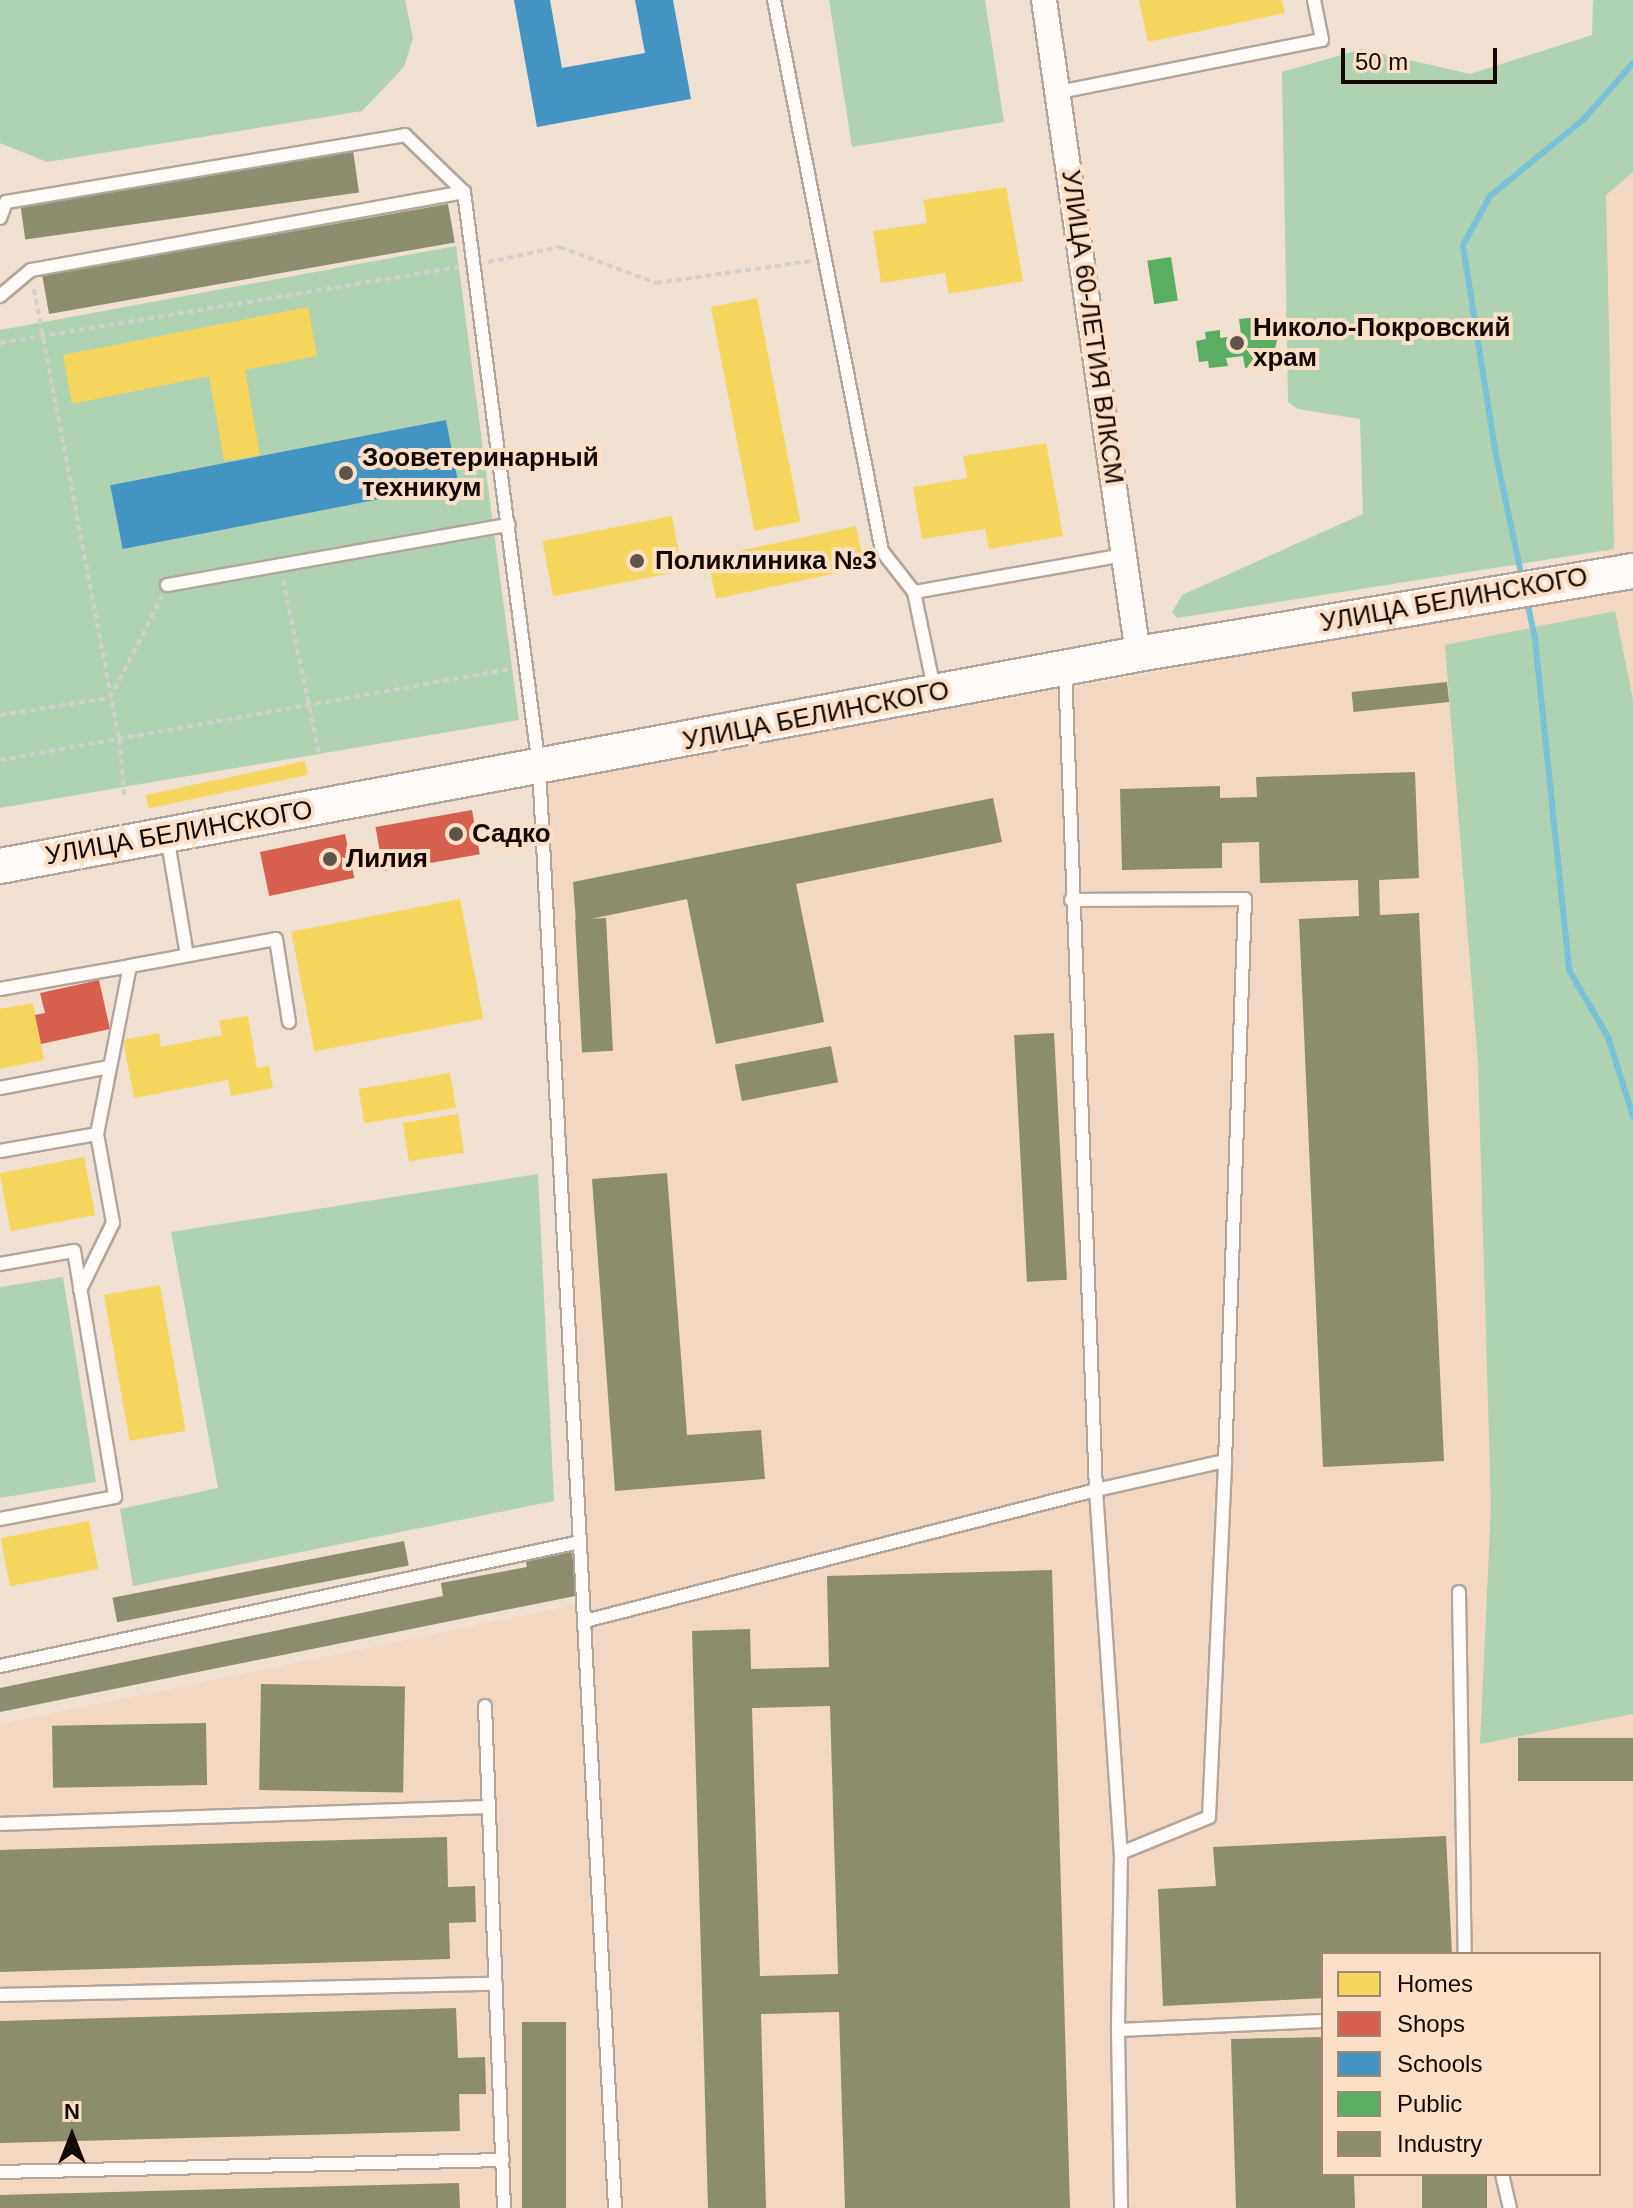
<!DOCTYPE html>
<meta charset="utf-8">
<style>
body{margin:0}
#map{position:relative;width:1633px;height:2208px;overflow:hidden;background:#efe0d2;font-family:Arial,sans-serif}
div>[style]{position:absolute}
.built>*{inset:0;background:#f2d8c2}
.green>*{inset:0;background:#aed2b2}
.homes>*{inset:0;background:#f6d55c;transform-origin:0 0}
.shops>*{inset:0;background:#d6604d;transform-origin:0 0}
.schools>*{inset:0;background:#4393c3;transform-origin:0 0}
.public>*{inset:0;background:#5aae61;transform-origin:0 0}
.industry>*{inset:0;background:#8c8c6e;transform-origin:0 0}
.stream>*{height:6px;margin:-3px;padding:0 3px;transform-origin:3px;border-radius:3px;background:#79c1d6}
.path>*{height:4px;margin-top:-2px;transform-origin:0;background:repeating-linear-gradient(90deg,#d3cfcb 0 6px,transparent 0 10px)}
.roads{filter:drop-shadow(2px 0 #b2a69c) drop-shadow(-2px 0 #b2a69c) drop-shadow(0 2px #b2a69c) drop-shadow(0 -2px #b2a69c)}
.lane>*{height:12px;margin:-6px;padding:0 6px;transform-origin:6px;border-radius:6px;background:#fdfaf8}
.street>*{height:24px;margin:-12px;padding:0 12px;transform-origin:12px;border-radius:12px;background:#fdfaf8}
.secondary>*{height:34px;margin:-17px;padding:0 17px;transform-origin:17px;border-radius:17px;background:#fdfaf8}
.dots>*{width:22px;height:22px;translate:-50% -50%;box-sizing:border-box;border:4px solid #fbdfc6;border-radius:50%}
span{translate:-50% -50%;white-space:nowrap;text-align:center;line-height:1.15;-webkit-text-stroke:8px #fbdfc6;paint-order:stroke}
.street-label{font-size:26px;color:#120903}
.poi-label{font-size:26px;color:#120903;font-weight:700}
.left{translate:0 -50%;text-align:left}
.legend{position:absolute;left:1321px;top:1952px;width:280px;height:224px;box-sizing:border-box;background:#fbdfc6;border:2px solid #9e8978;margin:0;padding:10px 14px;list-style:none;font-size:24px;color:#120903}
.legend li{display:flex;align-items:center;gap:16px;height:40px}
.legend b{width:40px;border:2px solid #9e8978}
.north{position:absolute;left:32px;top:2096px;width:80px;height:80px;-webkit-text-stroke:6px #fbdfc6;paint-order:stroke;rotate:0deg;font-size:22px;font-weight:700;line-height:32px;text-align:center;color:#120903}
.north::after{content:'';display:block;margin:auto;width:28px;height:36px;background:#120903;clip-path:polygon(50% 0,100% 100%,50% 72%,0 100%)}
.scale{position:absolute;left:1341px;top:48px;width:156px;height:36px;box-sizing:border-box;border:4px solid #120903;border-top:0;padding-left:10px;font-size:24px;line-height:28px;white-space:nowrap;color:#120903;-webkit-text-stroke:6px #fbdfc6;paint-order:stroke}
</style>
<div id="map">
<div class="built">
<i style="clip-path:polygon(evenodd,1604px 0,1633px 0,1633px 2208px,0 2208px,0 1724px,589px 1602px,543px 783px,1603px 591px,1604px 0,1323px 1954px,1599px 1954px,1599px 2174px,1323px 2174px,1323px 1954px)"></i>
</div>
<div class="green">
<i style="clip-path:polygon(0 0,405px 0,413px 38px,404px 67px,362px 111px,47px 162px,0 143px)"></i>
<i style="clip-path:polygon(829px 0,985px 0,1004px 122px,852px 147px)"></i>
<i style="clip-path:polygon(1593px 0,1633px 0,1633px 172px,1606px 195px,1614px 549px,1177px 618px,1172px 612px,1182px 595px,1363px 514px,1360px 419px,1298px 409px,1288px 402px,1282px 72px,1362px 49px,1470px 74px,1592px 35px)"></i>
<i style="clip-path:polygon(456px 246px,519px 720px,0 808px,0 330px)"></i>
<i style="clip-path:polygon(1615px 611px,1633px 700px,1633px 1714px,1480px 1744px,1491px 1506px,1478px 1064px,1445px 645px)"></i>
<i style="clip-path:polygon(538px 1174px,554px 1501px,133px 1586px,120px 1509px,218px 1488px,171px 1232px)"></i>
<i style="clip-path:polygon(63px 1277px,96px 1482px,0 1498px,0 1287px)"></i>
</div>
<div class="homes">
<i style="clip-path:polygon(1139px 0,1282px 0,1285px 13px,1148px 42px)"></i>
<i style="clip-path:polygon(1006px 187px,1023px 281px,949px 294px,945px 273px,881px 283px,873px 231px,927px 223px,923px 200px)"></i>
<i style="left:757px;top:298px;width:228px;height:47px;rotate:79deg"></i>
<i style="clip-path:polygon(308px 307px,317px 356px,245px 370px,260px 455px,224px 461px,209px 376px,72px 404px,63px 355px)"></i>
<i style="clip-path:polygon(1046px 443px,1063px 536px,989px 549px,985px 529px,922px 539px,913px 487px,967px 478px,963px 456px)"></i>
<i style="left:672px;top:516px;width:56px;height:132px;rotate:79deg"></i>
<i style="left:856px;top:526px;width:42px;height:152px;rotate:78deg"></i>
<i style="left:305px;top:761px;width:14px;height:163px;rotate:78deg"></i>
<i style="left:460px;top:899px;width:122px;height:172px;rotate:79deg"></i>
<i style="clip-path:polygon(33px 1003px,44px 1060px,0 1069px,0 1009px)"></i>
<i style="clip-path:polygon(248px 1016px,257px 1068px,269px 1066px,273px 1088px,231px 1096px,228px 1080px,134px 1098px,123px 1040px,159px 1033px,161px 1047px,222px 1035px,219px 1021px)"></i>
<i style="left:450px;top:1073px;width:35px;height:93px;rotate:80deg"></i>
<i style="left:458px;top:1114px;width:39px;height:56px;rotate:81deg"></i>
<i style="left:84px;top:1157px;width:59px;height:86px;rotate:79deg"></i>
<i style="left:160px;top:1285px;width:148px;height:57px;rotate:80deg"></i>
<i style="left:89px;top:1521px;width:49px;height:90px;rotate:79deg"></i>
</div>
<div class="shops">
<i style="left:472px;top:810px;width:45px;height:98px;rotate:80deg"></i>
<i style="left:345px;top:834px;width:45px;height:87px;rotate:78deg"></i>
<i style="clip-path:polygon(99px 980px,110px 1029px,41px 1044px,35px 1015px,45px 1013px,40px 993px)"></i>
</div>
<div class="schools">
<i style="clip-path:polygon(514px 0,550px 0,562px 68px,645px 53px,635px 0,673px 0,691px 99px,537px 127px)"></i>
<i style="left:446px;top:420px;width:65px;height:342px;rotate:79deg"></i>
</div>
<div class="public">
<i style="left:1171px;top:257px;width:44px;height:24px;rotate:81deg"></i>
<i style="clip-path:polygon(1258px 317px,1260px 329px,1275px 331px,1278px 336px,1275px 349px,1262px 352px,1264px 366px,1245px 368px,1243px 356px,1226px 358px,1228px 366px,1209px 368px,1208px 361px,1199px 362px,1196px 341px,1206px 339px,1205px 332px,1220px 330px,1220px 338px,1241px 335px,1239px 319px)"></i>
</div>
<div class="industry">
<i style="left:353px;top:150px;width:43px;height:337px;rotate:82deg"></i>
<i style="left:448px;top:204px;width:39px;height:412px;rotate:80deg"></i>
<i style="left:1447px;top:682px;width:20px;height:96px;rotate:84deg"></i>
<i style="clip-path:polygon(1415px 772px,1419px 878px,1379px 880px,1380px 915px,1419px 913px,1444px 1461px,1323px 1467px,1299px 919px,1359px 916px,1358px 880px,1260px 883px,1259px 842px,1222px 843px,1222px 868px,1122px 870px,1120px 789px,1220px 786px,1220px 798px,1257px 797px,1256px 777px)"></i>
<i style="clip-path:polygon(993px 798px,1002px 842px,796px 884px,824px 1022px,716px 1044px,687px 899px,576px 922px,573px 882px)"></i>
<i style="left:606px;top:918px;width:133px;height:31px;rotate:87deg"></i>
<i style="left:1054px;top:1033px;width:247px;height:40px;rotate:87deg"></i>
<i style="left:831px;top:1046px;width:37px;height:98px;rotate:79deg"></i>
<i style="clip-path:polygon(667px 1173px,687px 1435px,761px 1430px,765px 1479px,615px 1491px,592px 1179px)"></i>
<i style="left:404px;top:1541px;width:25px;height:297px;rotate:79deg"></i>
<i style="clip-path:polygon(571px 1550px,580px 1595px,0 1712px,0 1688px,443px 1596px,441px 1583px,527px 1567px,525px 1558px)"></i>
<i style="clip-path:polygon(evenodd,1052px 1570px,1070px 2208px,845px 2208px,839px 2012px,761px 2014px,766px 2208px,708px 2208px,692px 1631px,750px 1629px,751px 1669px,829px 1667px,827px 1576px,1052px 1570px,830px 1706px,838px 1974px,760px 1976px,752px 1708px,830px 1706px)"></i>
<i style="left:261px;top:1684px;width:144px;height:106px;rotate:1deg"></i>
<i style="left:206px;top:1723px;width:62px;height:154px;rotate:89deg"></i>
<i style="left:1633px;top:1738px;width:43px;height:115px;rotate:90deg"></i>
<i style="clip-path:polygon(1446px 1836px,1452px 1954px,1323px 1954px,1323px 1998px,1163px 2006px,1158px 1889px,1216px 1886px,1213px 1847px)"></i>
<i style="clip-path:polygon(447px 1837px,448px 1887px,475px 1886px,476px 1922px,449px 1923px,450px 1959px,0 1972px,0 1850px)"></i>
<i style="clip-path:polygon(456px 2008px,458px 2058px,485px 2057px,486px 2094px,459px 2094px,460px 2131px,0 2143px,0 2021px)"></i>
<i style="left:566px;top:2022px;width:186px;height:44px;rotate:90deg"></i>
<i style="clip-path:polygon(1323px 2037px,1323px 2174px,1354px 2174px,1355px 2208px,1236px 2208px,1231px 2039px)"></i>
<i style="left:1422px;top:2174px;width:65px;height:34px"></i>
<i style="clip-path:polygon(459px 2183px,460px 2208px,0 2208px,0 2195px)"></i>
</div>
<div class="stream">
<i style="left:1522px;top:578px;width:131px;rotate:-101.9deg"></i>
<i style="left:1495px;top:450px;width:207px;rotate:-98.9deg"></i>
<i style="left:1463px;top:245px;width:56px;rotate:-61.1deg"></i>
<i style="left:1490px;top:196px;width:120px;rotate:-39.3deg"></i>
<i style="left:1583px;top:120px;width:76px;rotate:-48.7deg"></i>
<i style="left:1527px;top:601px;width:39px;rotate:78deg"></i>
<i style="left:1535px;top:639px;width:333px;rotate:84.1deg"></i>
<i style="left:1569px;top:970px;width:78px;rotate:59.8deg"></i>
<i style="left:1608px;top:1037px;width:83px;rotate:72.4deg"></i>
</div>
<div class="path">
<i style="left:488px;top:262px;width:74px;rotate:-11.8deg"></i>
<i style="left:560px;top:247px;width:103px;rotate:20.6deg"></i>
<i style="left:656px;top:283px;width:156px;rotate:-8.1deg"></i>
<i style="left:34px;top:289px;width:458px;rotate:79.3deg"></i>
<i style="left:119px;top:739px;width:60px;rotate:84.3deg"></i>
<i style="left:0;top:343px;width:465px;rotate:-9.4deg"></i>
<i style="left:283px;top:580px;width:178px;rotate:78.3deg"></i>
<i style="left:0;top:715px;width:111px;rotate:-8.8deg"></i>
<i style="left:110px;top:698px;width:114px;rotate:-62.8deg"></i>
<i style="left:0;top:760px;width:518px;rotate:-10.12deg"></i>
</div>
<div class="roads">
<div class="lane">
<i style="left:774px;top:0;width:561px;rotate:78.91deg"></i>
<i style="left:882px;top:551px;width:52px;rotate:52deg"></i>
<i style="left:914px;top:592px;width:99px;rotate:78.3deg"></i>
<i style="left:1059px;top:92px;width:268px;rotate:-11.2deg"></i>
<i style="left:1322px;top:40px;width:41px;rotate:-101.3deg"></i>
<i style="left:0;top:218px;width:17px;rotate:-69deg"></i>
<i style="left:6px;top:202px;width:405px;rotate:-9.5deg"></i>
<i style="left:405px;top:135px;width:82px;rotate:44deg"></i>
<i style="left:0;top:296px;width:40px;rotate:-40deg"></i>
<i style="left:31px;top:270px;width:440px;rotate:-10.2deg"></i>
<i style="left:464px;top:192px;width:580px;rotate:82.57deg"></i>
<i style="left:539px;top:767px;width:1443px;rotate:86.98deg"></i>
<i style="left:167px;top:585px;width:347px;rotate:-10deg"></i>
<i style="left:914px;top:592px;width:213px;rotate:-10deg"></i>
<i style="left:1065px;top:669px;width:822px;rotate:87.84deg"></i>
<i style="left:1096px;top:1490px;width:364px;rotate:86.1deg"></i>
<i style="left:1121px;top:1853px;width:177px;rotate:91deg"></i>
<i style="left:1118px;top:2030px;width:178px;rotate:89deg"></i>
<i style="left:167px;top:836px;width:121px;rotate:80.5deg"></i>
<i style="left:0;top:989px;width:132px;rotate:-10deg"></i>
<i style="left:0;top:1088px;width:111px;rotate:-10.9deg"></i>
<i style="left:0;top:1151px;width:98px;rotate:-9.9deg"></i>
<i style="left:0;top:1264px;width:75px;rotate:-10deg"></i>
<i style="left:74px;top:1251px;width:249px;rotate:80.5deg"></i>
<i style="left:115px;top:1497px;width:117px;rotate:169.2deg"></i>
<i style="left:80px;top:1290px;width:75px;rotate:-63.8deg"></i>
<i style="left:113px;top:1223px;width:90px;rotate:-100.2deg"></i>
<i style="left:97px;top:1134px;width:171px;rotate:-78.9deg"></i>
<i style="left:130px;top:966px;width:148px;rotate:-10.5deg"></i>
<i style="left:276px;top:939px;width:84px;rotate:81.1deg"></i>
<i style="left:1459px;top:1592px;width:362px;rotate:89.1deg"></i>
<i style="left:585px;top:1621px;width:528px;rotate:-14.38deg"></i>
<i style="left:1096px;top:1490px;width:132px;rotate:-12.7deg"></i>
<i style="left:1225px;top:1461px;width:562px;rotate:-87.96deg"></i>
<i style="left:1245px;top:899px;width:174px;rotate:179.7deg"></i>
<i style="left:0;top:1666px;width:593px;rotate:-12.07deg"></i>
<i style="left:485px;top:1706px;width:502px;rotate:87.83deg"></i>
<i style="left:0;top:1824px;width:489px;rotate:-2deg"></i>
<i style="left:1121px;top:1853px;width:95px;rotate:-22.2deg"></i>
<i style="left:1209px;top:1817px;width:356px;rotate:-87.4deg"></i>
<i style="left:0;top:1995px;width:496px;rotate:-1.3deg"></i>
<i style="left:1118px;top:2030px;width:205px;rotate:-2.5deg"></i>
<i style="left:0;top:2172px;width:503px;rotate:-1.37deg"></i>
<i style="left:1502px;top:2174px;width:35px;rotate:77deg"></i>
</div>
<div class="street">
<i style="left:1044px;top:0;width:661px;rotate:81.82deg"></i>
</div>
<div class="secondary">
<i style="left:0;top:866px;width:1158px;rotate:-10.55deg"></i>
<i style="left:1138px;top:654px;width:502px;rotate:-9.52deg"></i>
</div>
</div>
<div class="dots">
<i style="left:1237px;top:343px;background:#5f544b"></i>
<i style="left:346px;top:473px;background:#5f544b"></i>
<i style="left:637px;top:561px;background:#5f544b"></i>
<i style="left:456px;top:834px;background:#5f544b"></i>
<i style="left:330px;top:859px;background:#5f544b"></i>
</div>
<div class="street-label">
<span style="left:1092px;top:327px;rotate:82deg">УЛИЦА 60-ЛЕТИЯ ВЛКСМ</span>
<span style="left:1454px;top:600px;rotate:-10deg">УЛИЦА БЕЛИНСКОГО</span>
<span style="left:816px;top:716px;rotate:-11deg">УЛИЦА БЕЛИНСКОГО</span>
<span style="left:179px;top:833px;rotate:-10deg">УЛИЦА БЕЛИНСКОГО</span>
</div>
<div class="poi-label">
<span class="left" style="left:1253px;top:343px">Николо-Покровский<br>храм</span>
<span class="left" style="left:362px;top:473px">Зооветеринарный<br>техникум</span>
<span class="left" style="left:655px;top:561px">Поликлиника №3</span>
<span class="left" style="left:472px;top:834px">Садко</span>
<span class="left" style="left:346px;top:859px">Лилия</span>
</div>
<ul class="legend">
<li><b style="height:22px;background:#f6d55c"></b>Homes</li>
<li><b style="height:22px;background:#d6604d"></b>Shops</li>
<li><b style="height:22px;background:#4393c3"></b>Schools</li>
<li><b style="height:22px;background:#5aae61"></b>Public</li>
<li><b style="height:22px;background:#8c8c6e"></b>Industry</li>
</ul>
<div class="north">N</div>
<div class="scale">50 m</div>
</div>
